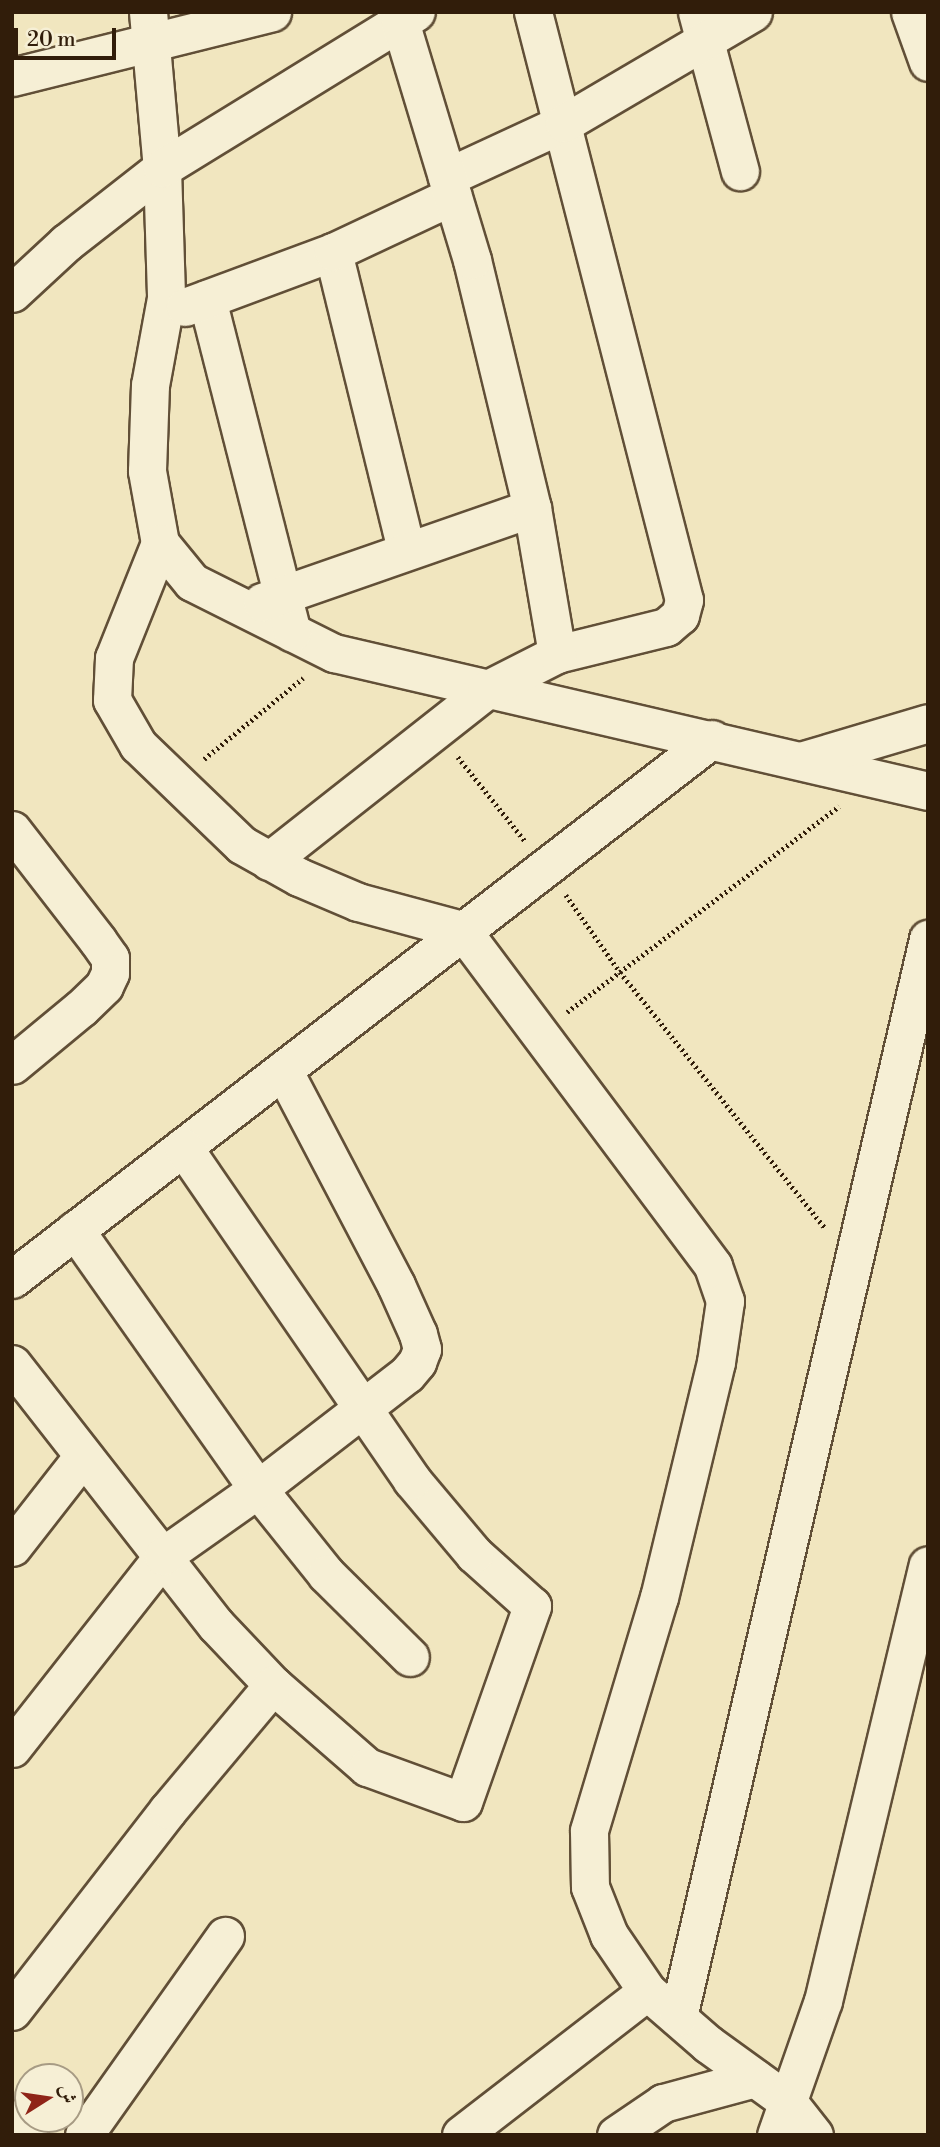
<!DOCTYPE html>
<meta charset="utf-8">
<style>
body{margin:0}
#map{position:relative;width:940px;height:2147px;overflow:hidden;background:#f1e6bf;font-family:"Libre Bodoni",Amiri,serif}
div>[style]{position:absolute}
.path>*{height:4.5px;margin-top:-2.25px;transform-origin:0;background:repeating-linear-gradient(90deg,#311d0a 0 2px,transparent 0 5.5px)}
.roads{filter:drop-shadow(2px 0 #614f37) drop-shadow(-2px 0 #614f37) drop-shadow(0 2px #614f37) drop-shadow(0 -2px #614f37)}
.street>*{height:37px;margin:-18.5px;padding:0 18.5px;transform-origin:18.5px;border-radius:18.5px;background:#f6efd5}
span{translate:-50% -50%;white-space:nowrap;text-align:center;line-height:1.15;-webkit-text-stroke:6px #f6efd5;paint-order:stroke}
.frame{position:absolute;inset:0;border:14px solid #311d0a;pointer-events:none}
.north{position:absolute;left:14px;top:2063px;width:70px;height:70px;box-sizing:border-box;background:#f6efd5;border:2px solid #a79b84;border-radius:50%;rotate:78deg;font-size:19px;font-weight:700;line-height:28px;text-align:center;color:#311d0a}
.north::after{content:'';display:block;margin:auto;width:24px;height:32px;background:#8f2418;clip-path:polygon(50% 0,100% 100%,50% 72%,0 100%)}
.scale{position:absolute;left:14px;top:28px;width:102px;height:32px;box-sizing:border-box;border:4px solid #311d0a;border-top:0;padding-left:9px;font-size:21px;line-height:24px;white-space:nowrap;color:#311d0a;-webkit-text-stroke:5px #f6efd5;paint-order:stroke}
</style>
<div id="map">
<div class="path">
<i style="left:458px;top:757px;width:107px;rotate:51.4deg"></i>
<i style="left:204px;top:759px;width:128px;rotate:-39.3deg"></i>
<i style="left:566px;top:895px;width:94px;rotate:55deg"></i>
<i style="left:620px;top:972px;width:328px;rotate:51.3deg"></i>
<i style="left:567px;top:1012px;width:341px;rotate:-37.1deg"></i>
</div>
<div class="roads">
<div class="street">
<i style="left:148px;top:12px;width:157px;rotate:84.9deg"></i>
<i style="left:162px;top:168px;width:130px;rotate:88.2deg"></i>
<i style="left:166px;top:298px;width:88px;rotate:100.4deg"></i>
<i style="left:150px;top:385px;width:86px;rotate:92deg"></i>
<i style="left:147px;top:471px;width:73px;rotate:79.8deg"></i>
<i style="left:160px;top:543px;width:50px;rotate:50.6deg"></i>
<i style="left:192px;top:582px;width:159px;rotate:26.6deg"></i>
<i style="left:334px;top:653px;width:610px;rotate:13.08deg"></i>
<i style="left:533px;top:12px;width:607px;rotate:75.6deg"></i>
<i style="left:684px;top:600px;width:16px;rotate:105deg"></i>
<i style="left:680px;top:615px;width:18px;rotate:139deg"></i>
<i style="left:666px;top:627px;width:112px;rotate:166.1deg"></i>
<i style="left:697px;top:12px;width:165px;rotate:74.9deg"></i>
<i style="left:910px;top:12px;width:53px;rotate:70.2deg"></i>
<i style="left:12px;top:77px;width:268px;rotate:-14deg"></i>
<i style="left:447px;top:177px;width:129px;rotate:-24.8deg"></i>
<i style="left:564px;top:123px;width:219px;rotate:-30.4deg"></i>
<i style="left:333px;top:252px;width:307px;rotate:76.2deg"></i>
<i style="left:12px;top:293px;width:74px;rotate:-42.8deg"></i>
<i style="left:66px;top:243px;width:122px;rotate:-38deg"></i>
<i style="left:162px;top:168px;width:298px;rotate:-31.6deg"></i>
<i style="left:207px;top:299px;width:344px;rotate:75.7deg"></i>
<i style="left:185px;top:307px;width:158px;rotate:-20.4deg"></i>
<i style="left:333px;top:252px;width:132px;rotate:-25.2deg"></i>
<i style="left:160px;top:543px;width:124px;rotate:111.8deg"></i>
<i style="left:114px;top:658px;width:42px;rotate:92.7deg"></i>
<i style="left:112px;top:700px;width:52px;rotate:60deg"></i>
<i style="left:138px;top:745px;width:144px;rotate:43.9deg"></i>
<i style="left:242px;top:845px;width:65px;rotate:29.3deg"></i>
<i style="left:299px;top:877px;width:64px;rotate:23deg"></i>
<i style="left:358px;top:902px;width:108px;rotate:15.1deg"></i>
<i style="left:462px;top:930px;width:419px;rotate:53.2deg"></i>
<i style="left:713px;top:1266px;width:37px;rotate:71deg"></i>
<i style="left:725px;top:1301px;width:62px;rotate:98.4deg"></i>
<i style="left:716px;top:1362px;width:242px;rotate:103.6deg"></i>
<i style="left:659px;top:1597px;width:244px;rotate:106.7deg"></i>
<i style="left:589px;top:1831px;width:56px;rotate:89deg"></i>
<i style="left:590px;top:1887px;width:52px;rotate:68.4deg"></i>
<i style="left:609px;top:1935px;width:68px;rotate:55.8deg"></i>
<i style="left:647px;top:1991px;width:81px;rotate:41deg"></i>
<i style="left:708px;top:2044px;width:99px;rotate:35.9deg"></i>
<i style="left:788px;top:2102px;width:42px;rotate:51.8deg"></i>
<i style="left:262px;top:602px;width:286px;rotate:-19.2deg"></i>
<i style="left:804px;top:760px;width:129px;rotate:-16.6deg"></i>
<i style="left:12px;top:830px;width:140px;rotate:52.2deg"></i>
<i style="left:98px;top:941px;width:21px;rotate:55deg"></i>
<i style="left:110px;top:958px;width:15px;rotate:90deg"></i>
<i style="left:110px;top:973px;width:14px;rotate:115deg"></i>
<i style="left:104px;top:986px;width:32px;rotate:136deg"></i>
<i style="left:81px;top:1008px;width:89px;rotate:140.4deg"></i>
<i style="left:269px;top:861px;width:276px;rotate:-38.2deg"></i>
<i style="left:486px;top:690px;width:80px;rotate:-26.9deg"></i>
<i style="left:557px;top:654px;width:148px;rotate:-99.7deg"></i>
<i style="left:532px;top:508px;width:255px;rotate:-103.6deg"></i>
<i style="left:472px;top:260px;width:249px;rotate:-106.8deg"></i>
<i style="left:75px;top:1230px;width:317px;rotate:54.8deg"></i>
<i style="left:258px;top:1489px;width:109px;rotate:51.3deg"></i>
<i style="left:326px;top:1574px;width:118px;rotate:44.7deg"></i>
<i style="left:12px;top:1279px;width:884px;rotate:-37.65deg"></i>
<i style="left:12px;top:1364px;width:331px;rotate:52deg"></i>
<i style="left:216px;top:1625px;width:83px;rotate:46.5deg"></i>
<i style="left:273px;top:1685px;width:125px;rotate:41.1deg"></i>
<i style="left:367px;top:1767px;width:102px;rotate:20deg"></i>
<i style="left:463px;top:1802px;width:208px;rotate:-70.6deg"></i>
<i style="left:532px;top:1606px;width:78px;rotate:-138.1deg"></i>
<i style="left:474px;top:1554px;width:97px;rotate:-130deg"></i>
<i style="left:412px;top:1480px;width:404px;rotate:-124.5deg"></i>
<i style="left:12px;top:1547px;width:115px;rotate:-52deg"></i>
<i style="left:12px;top:1748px;width:244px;rotate:-51.8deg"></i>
<i style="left:163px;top:1556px;width:116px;rotate:-35.2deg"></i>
<i style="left:258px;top:1489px;width:188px;rotate:-37.7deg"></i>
<i style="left:407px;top:1374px;width:16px;rotate:-50deg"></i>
<i style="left:417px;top:1362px;width:14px;rotate:-69deg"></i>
<i style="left:422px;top:1349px;width:16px;rotate:-105deg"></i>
<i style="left:418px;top:1334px;width:54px;rotate:-114.2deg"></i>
<i style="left:396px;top:1285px;width:243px;rotate:-117.7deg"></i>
<i style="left:12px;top:2011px;width:254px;rotate:-52.2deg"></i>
<i style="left:168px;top:1810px;width:163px;rotate:-50deg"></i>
<i style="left:678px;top:2017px;width:1107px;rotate:-76.94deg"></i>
<i style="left:12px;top:2119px;width:23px;rotate:43deg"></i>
<i style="left:84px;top:2135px;width:244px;rotate:-54.7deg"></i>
<i style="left:461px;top:2135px;width:235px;rotate:-37.7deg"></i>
<i style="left:616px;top:2135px;width:57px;rotate:-34.2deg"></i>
<i style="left:663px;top:2103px;width:95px;rotate:-15.2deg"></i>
<i style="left:776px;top:2135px;width:142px;rotate:-70.7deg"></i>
<i style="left:823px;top:2001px;width:448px;rotate:-76.5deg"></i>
</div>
</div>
<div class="frame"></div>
<div class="north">ش</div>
<div class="scale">20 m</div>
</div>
